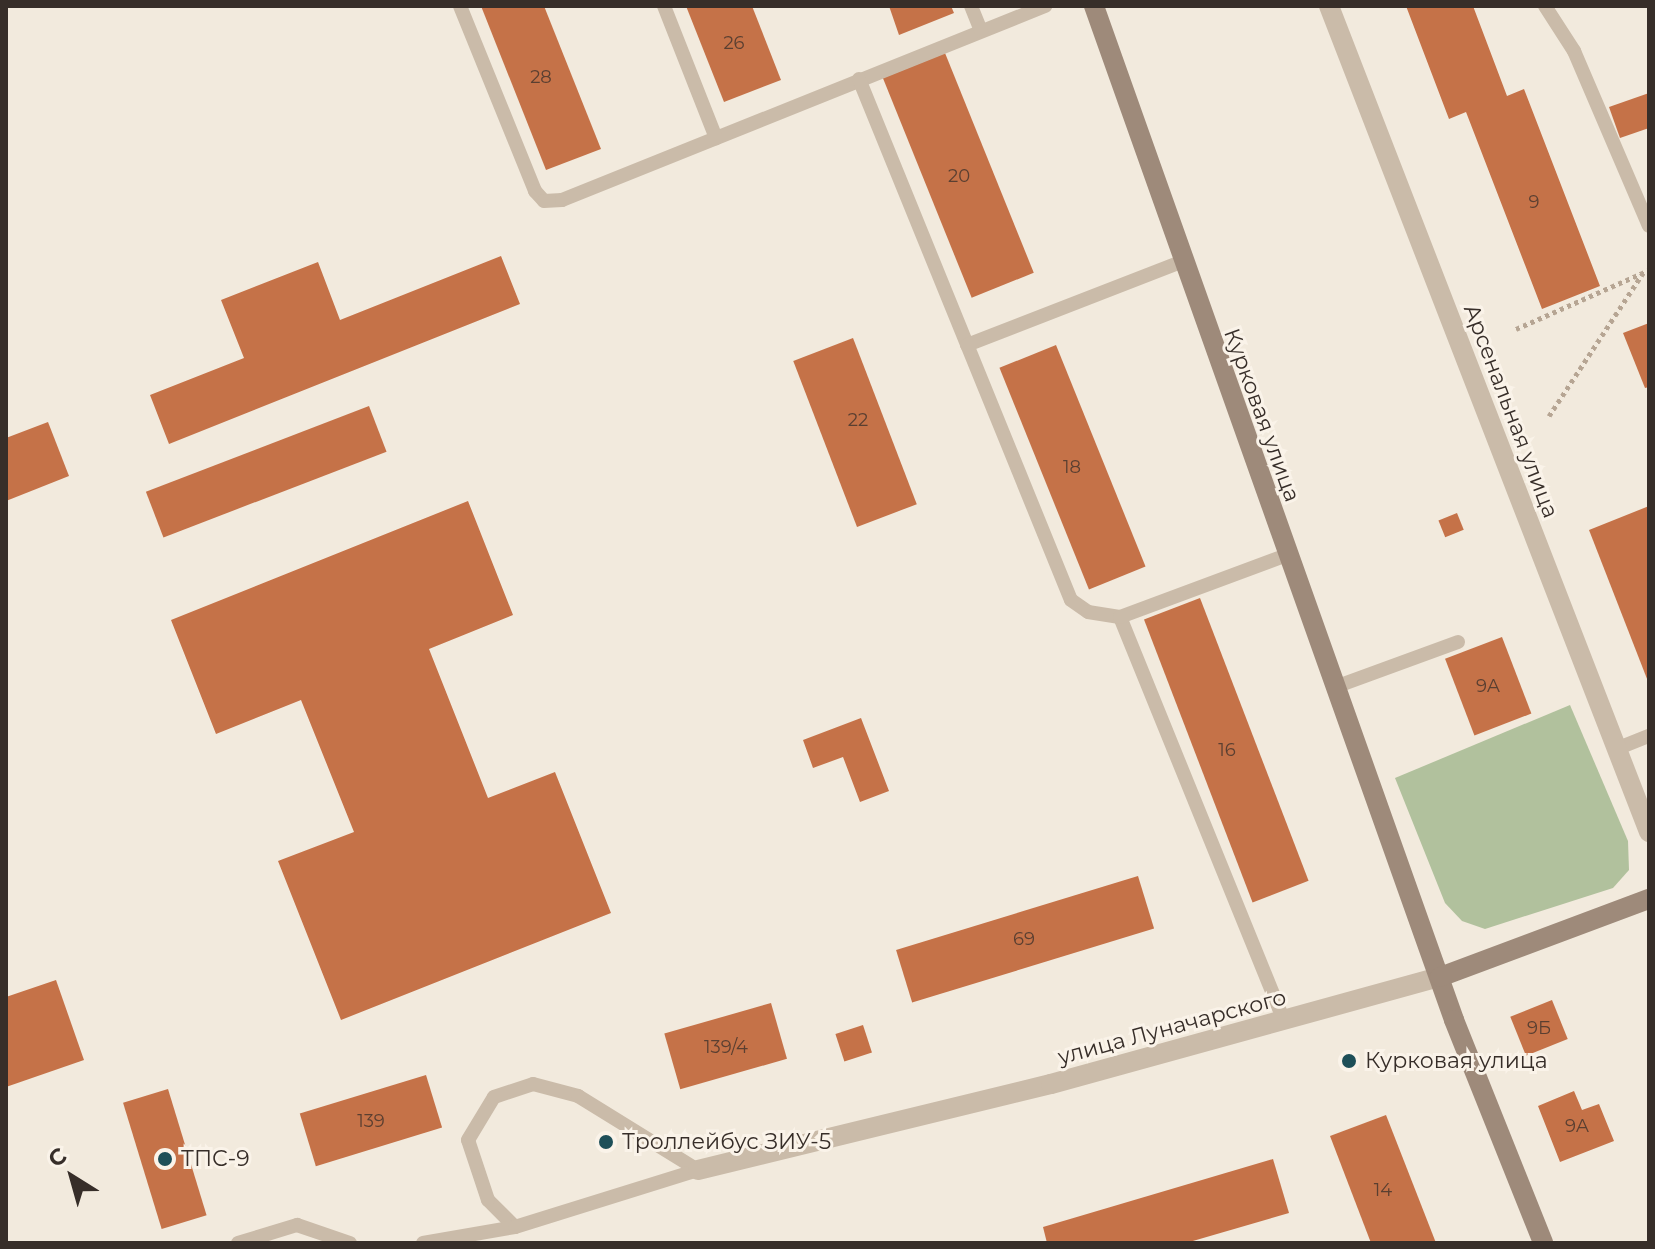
<!DOCTYPE html>
<meta charset="utf-8">
<style>
body{margin:0}
#map{position:relative;width:1655px;height:1249px;overflow:hidden;background:#f2eadd;font-family:Montserrat,sans-serif}
div>[style]{position:absolute}
.green>*{inset:0;background:#b1c19d}
.building>*{inset:0;background:#c57248;transform-origin:0 0}
.path>*{height:5px;margin-top:-2.5px;transform-origin:0;background:repeating-linear-gradient(90deg,#b6a593 0 4px,transparent 0 8px)}
.lane>*{height:14px;margin:-7px;padding:0 7px;transform-origin:7px;border-radius:7px;background:#cabba9}
.street>*{height:20px;margin:-10px;padding:0 10px;transform-origin:10px;border-radius:10px;background:#cabba9}
.secondary>*{height:20px;margin:-10px;padding:0 10px;transform-origin:10px;border-radius:10px;background:#9e8a7a}
.dots>*{width:22px;height:22px;translate:-50% -50%;box-sizing:border-box;border:4px solid #faf3e9;border-radius:50%}
span{translate:-50% -50%;white-space:nowrap;text-align:center;line-height:1.15;-webkit-text-stroke:6px #faf3e9;paint-order:stroke}
.number-label{font-size:18px;color:#5a3f31}
.number-label span{-webkit-text-stroke-width:0}
.street-label{font-size:22px;color:#372e29}
.poi-label{font-size:22px;color:#372e29}
.left{translate:0 -50%;text-align:left}
.frame{position:absolute;inset:0;border:8px solid #372e29;pointer-events:none}
.north{position:absolute;left:32px;top:1137px;width:80px;height:80px;-webkit-text-stroke:6px #faf3e9;paint-order:stroke;rotate:323deg;font-size:22px;font-weight:700;line-height:32px;text-align:center;color:#372e29}
.north::after{content:'';display:block;margin:auto;width:28px;height:36px;background:#372e29;clip-path:polygon(50% 0,100% 100%,50% 72%,0 100%)}
</style>
<div id="map">
<div class="green">
<i style="clip-path:polygon(1570px 705px,1628px 841px,1629px 870px,1613px 888px,1485px 929px,1462px 921px,1445px 903px,1395px 778px)"></i>
</div>
<div class="building">
<i style="clip-path:polygon(481px 6px,544px 6px,601px 149px,546px 170px)"></i>
<i style="clip-path:polygon(686px 6px,752px 6px,781px 80px,724px 102px)"></i>
<i style="clip-path:polygon(889px 6px,951px 6px,954px 13px,899px 35px)"></i>
<i style="clip-path:polygon(1406px 6px,1473px 6px,1507px 96px,1524px 89px,1600px 286px,1542px 309px,1466px 112px,1449px 119px)"></i>
<i style="left:945px;top:53px;width:237px;height:67px;rotate:68deg"></i>
<i style="clip-path:polygon(1649px 93px,1649px 128px,1620px 138px,1609px 107px)"></i>
<i style="clip-path:polygon(501px 256px,520px 304px,169px 444px,150px 395px,244px 358px,221px 300px,318px 262px,340px 320px)"></i>
<i style="clip-path:polygon(1649px 323px,1649px 387px,1645px 388px,1623px 333px)"></i>
<i style="left:853px;top:338px;width:178px;height:64px;rotate:69deg"></i>
<i style="left:1056px;top:345px;width:239px;height:61px;rotate:68deg"></i>
<i style="left:369px;top:406px;width:49px;height:239px;rotate:69deg"></i>
<i style="clip-path:polygon(48px 422px,69px 476px,6px 501px,6px 438px)"></i>
<i style="clip-path:polygon(468px 501px,513px 615px,429px 649px,488px 798px,555px 772px,611px 913px,341px 1020px,278px 861px,354px 832px,301px 700px,216px 734px,171px 620px)"></i>
<i style="clip-path:polygon(1649px 506px,1649px 684px,1589px 530px)"></i>
<i style="left:1457px;top:513px;width:18px;height:20px;rotate:68deg"></i>
<i style="left:1200px;top:598px;width:303px;height:60px;rotate:69deg"></i>
<i style="left:1502px;top:637px;width:82px;height:61px;rotate:69deg"></i>
<i style="clip-path:polygon(861px 718px,889px 791px,860px 802px,843px 757px,813px 768px,803px 740px)"></i>
<i style="left:1138px;top:876px;width:55px;height:253px;rotate:73deg"></i>
<i style="clip-path:polygon(56px 980px,84px 1060px,6px 1087px,6px 997px)"></i>
<i style="left:1552px;top:1000px;width:42px;height:45px;rotate:68deg"></i>
<i style="left:771px;top:1003px;width:58px;height:111px;rotate:74deg"></i>
<i style="left:863px;top:1025px;width:29px;height:29px;rotate:72deg"></i>
<i style="left:426px;top:1075px;width:55px;height:132px;rotate:73deg"></i>
<i style="left:168px;top:1089px;width:132px;height:47px;rotate:73deg"></i>
<i style="clip-path:polygon(1574px 1091px,1582px 1110px,1599px 1104px,1614px 1141px,1560px 1162px,1538px 1106px)"></i>
<i style="clip-path:polygon(1386px 1115px,1436px 1243px,1371px 1243px,1330px 1136px)"></i>
<i style="clip-path:polygon(1273px 1159px,1289px 1213px,1186px 1243px,1047px 1243px,1043px 1227px)"></i>
</div>
<div class="path">
<i style="left:1516px;top:329px;width:145px;rotate:-23.9deg"></i>
<i style="left:1549px;top:416px;width:171px;rotate:-56.7deg"></i>
</div>
<div class="lane">
<i style="left:460px;top:6px;width:200px;rotate:67.9deg"></i>
<i style="left:535px;top:191px;width:13px;rotate:48deg"></i>
<i style="left:544px;top:201px;width:18px;rotate:-3deg"></i>
<i style="left:562px;top:200px;width:521px;rotate:-21.88deg"></i>
<i style="left:664px;top:6px;width:142px;rotate:68.5deg"></i>
<i style="left:971px;top:6px;width:27px;rotate:68deg"></i>
<i style="left:1545px;top:6px;width:54px;rotate:57.2deg"></i>
<i style="left:1574px;top:51px;width:190px;rotate:66.8deg"></i>
<i style="left:859px;top:79px;width:562px;rotate:67.86deg"></i>
<i style="left:1071px;top:600px;width:21px;rotate:35deg"></i>
<i style="left:1088px;top:612px;width:32px;rotate:9deg"></i>
<i style="left:1120px;top:617px;width:436px;rotate:67.9deg"></i>
<i style="left:967px;top:345px;width:230px;rotate:-21.2deg"></i>
<i style="left:1120px;top:617px;width:178px;rotate:-20.4deg"></i>
<i style="left:1335px;top:687px;width:131px;rotate:-20.1deg"></i>
<i style="left:1616px;top:749px;width:35px;rotate:-22deg"></i>
<i style="left:515px;top:1227px;width:38px;rotate:-135deg"></i>
<i style="left:488px;top:1200px;width:63px;rotate:-108.4deg"></i>
<i style="left:468px;top:1140px;width:50px;rotate:-58.8deg"></i>
<i style="left:494px;top:1097px;width:41px;rotate:-18.4deg"></i>
<i style="left:533px;top:1084px;width:47px;rotate:14.9deg"></i>
<i style="left:578px;top:1096px;width:141px;rotate:31.7deg"></i>
<i style="left:238px;top:1243px;width:62px;rotate:-17deg"></i>
<i style="left:297px;top:1225px;width:56px;rotate:18.8deg"></i>
<i style="left:423px;top:1243px;width:93px;rotate:-9.9deg"></i>
<i style="left:515px;top:1227px;width:192px;rotate:-17.3deg"></i>
</div>
<div class="street">
<i style="left:1329px;top:6px;width:886px;rotate:68.82deg"></i>
<i style="left:698px;top:1170px;width:363px;rotate:-13.7deg"></i>
<i style="left:1051px;top:1084px;width:403px;rotate:-15.4deg"></i>
</div>
<div class="secondary">
<i style="left:1094px;top:6px;width:1076px;rotate:70.45deg"></i>
<i style="left:1454px;top:1020px;width:240px;rotate:68.2deg"></i>
<i style="left:1440px;top:977px;width:223px;rotate:-20.5deg"></i>
</div>
<div class="dots">
<i style="left:1349px;top:1061px;background:#1e4f58"></i>
<i style="left:606px;top:1142px;background:#1e4f58"></i>
<i style="left:165px;top:1159px;background:#1e4f58"></i>
</div>
<div class="number-label">
<span style="left:734px;top:43px">26</span>
<span style="left:541px;top:77px">28</span>
<span style="left:959px;top:176px">20</span>
<span style="left:1534px;top:202px">9</span>
<span style="left:858px;top:420px">22</span>
<span style="left:1072px;top:467px">18</span>
<span style="left:1488px;top:686px">9А</span>
<span style="left:1227px;top:750px">16</span>
<span style="left:1024px;top:939px">69</span>
<span style="left:1539px;top:1028px">9Б</span>
<span style="left:726px;top:1047px">139/4</span>
<span style="left:371px;top:1121px">139</span>
<span style="left:1577px;top:1126px">9А</span>
<span style="left:1383px;top:1190px">14</span>
</div>
<div class="street-label">
<span style="left:1511px;top:411px;rotate:69deg">Арсенальная улица</span>
<span style="left:1262px;top:415px;rotate:70deg">Курковая улица</span>
<span style="left:1172px;top:1027px;rotate:-15deg">улица Луначарского</span>
</div>
<div class="poi-label">
<span class="left" style="left:1365px;top:1061px">Курковая улица</span>
<span class="left" style="left:622px;top:1142px">Троллейбус ЗИУ-5</span>
<span class="left" style="left:181px;top:1159px">ТПС-9</span>
</div>
<div class="frame"></div>
<div class="north">С</div>
</div>
